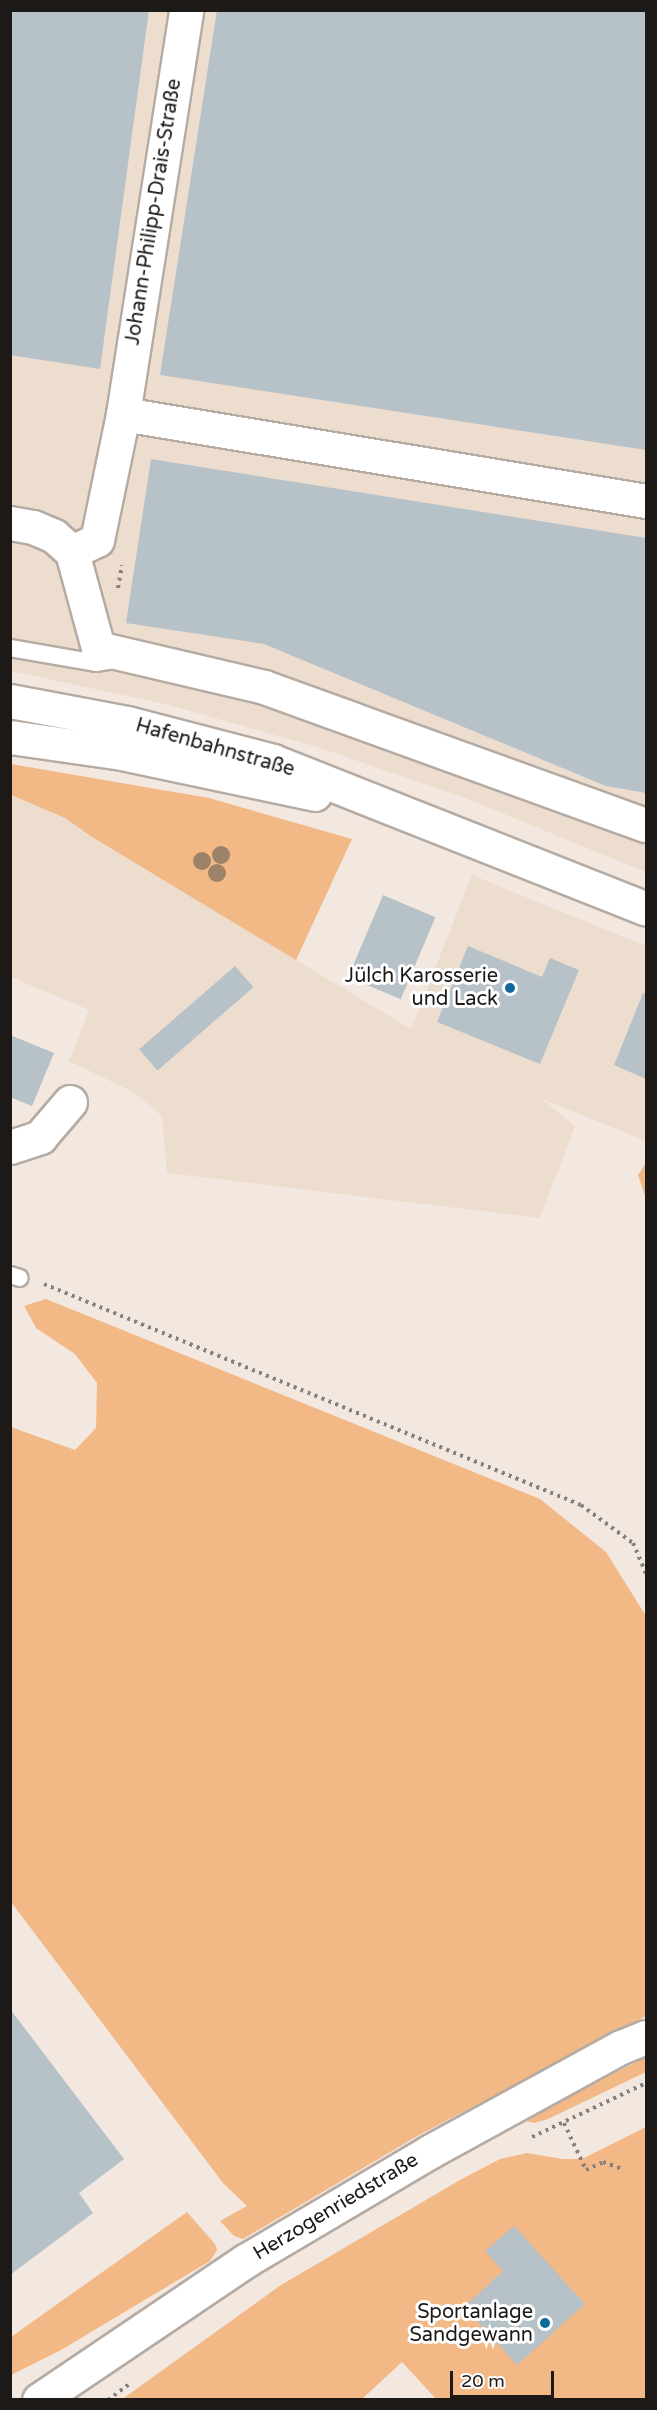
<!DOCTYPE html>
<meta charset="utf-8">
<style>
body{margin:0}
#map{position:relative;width:657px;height:2410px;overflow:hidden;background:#f3e8e0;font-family:"Varela Round",sans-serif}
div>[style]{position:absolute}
.built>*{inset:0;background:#edddcf}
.green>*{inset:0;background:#f2b885}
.building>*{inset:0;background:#b6c1c8;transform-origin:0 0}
.path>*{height:4px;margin-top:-2px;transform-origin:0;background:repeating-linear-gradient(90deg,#87807b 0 3px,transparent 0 7.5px)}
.roads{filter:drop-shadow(2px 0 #b5aba3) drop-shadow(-2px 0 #b5aba3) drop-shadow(0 2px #b5aba3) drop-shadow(0 -2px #b5aba3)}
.service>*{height:16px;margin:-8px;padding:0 8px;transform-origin:8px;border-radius:8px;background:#fff}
.minor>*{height:33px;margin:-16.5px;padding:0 16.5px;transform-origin:16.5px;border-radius:16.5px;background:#fff}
.tertiary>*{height:33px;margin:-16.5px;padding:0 16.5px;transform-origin:16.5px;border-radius:16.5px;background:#fff}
.secondary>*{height:33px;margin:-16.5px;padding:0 16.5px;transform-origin:16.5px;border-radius:16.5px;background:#fff}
.trees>*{width:18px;height:18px;margin:-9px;border-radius:50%;background:#9c8268}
.dots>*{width:16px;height:16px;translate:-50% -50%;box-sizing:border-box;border:3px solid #fff;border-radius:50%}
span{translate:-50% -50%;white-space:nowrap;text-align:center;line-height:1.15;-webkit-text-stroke:6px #fff;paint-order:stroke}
.street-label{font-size:20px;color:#1d1917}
.poi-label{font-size:20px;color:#1d1917}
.right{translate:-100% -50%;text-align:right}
.frame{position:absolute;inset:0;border:12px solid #1d1917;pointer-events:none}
.scale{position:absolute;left:450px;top:2371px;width:104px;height:27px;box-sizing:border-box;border:3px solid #1d1917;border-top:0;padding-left:8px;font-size:18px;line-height:21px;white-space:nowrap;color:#1d1917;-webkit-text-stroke:4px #fff;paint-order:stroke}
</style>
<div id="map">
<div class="built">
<i style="clip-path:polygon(10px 11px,646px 11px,646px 872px,462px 797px,320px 748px,169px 705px,11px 671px)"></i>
<i style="clip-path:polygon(10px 795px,65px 818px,92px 837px,411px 1029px,472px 875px,646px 946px,646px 1141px,542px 1099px,575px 1126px,540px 1218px,167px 1173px,162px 1116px,133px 1092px,69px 1061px,89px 1010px,11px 977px)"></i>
</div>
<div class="green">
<i style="clip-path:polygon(11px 764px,209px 798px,352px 839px,296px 960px,92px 837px,65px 818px,11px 795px)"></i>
<i style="clip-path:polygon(646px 1163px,646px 1199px,638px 1175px)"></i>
<i style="clip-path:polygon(46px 1299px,540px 1499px,606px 1552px,646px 1616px,646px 2016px,419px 2135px,243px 2239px,234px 2236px,220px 2221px,247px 2206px,223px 2183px,11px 1902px,11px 1427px,75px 1450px,96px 1428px,97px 1383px,75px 1354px,36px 1328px,24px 1306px)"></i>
<i style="clip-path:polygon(646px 2057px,646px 2072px,548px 2119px,534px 2123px,522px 2120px)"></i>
<i style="clip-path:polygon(646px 2127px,646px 2399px,436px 2399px,402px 2362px,362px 2399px,121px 2400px,281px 2285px,460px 2180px,500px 2159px,527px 2153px,563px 2159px,582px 2159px)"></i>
<i style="clip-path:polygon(187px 2212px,215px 2244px,217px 2250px,210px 2261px,61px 2350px,11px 2375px,11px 2337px)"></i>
</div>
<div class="building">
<i style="clip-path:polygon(10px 10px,149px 10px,100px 369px,10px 355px)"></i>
<i style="clip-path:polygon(217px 10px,646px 10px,646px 450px,160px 375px)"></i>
<i style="clip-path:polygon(151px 459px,646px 538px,646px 793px,606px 786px,264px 644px,126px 623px)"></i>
<i style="left:383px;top:895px;width:57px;height:89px;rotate:23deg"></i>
<i style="clip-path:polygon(468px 946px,542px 977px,550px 958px,579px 970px,540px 1064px,437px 1022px)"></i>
<i style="left:235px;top:966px;width:28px;height:127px;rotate:49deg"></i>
<i style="clip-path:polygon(643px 993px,646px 994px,646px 1079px,614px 1065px)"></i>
<i style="clip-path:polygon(10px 1035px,54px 1053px,32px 1106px,10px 1097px)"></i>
<i style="clip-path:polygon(10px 2009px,124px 2159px,79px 2193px,93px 2213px,10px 2275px)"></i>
<i style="clip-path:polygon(514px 2226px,585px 2304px,517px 2365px,464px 2307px,503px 2271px,485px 2251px)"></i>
</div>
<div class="path">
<i style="left:118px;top:588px;width:23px;rotate:-80deg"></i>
<i style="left:44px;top:1284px;width:581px;rotate:22.37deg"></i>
<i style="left:581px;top:1505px;width:64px;rotate:36.2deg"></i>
<i style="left:633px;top:1543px;width:34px;rotate:67deg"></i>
<i style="left:564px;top:2123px;width:52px;rotate:64.9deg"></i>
<i style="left:586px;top:2170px;width:19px;rotate:-25deg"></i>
<i style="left:603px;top:2162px;width:20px;rotate:20deg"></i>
<i style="left:532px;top:2137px;width:126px;rotate:-25.3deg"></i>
<i style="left:108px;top:2400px;width:26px;rotate:-37deg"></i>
</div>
<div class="roads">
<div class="service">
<i style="left:10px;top:648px;width:87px;rotate:9.9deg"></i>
<i style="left:96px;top:663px;width:18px;rotate:-9deg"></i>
<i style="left:10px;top:1275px;width:10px;rotate:17deg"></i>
</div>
<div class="minor">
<i style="left:123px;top:414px;width:530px;rotate:9.44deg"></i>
<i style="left:10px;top:523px;width:23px;rotate:10deg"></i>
<i style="left:33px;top:527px;width:23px;rotate:23deg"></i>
<i style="left:54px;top:536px;width:24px;rotate:42deg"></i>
<i style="left:72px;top:552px;width:99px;rotate:74.8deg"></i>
<i style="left:98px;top:648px;width:171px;rotate:13.2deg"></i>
<i style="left:264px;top:687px;width:406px;rotate:19.9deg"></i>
<i style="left:72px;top:552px;width:28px;rotate:-26deg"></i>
<i style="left:97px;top:540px;width:129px;rotate:-78.3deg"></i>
<i style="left:123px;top:414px;width:409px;rotate:-81.1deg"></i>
<i style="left:10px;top:1147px;width:32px;rotate:-18deg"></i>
<i style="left:40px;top:1137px;width:46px;rotate:-49.4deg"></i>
</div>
<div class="tertiary">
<i style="left:39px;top:2400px;width:249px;rotate:-34deg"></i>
<i style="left:245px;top:2261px;width:214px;rotate:-30.6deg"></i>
<i style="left:429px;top:2152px;width:219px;rotate:-28.7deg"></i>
<i style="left:621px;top:2047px;width:27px;rotate:-22deg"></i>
</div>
<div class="secondary">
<i style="left:10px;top:701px;width:119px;rotate:10.6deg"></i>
<i style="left:127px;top:723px;width:151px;rotate:14.6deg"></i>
<i style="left:273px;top:761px;width:401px;rotate:21.6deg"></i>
<i style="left:10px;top:737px;width:113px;rotate:8.1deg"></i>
<i style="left:122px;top:753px;width:197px;rotate:12deg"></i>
</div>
</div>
<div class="trees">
<i style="left:221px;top:855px"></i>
<i style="left:202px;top:861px"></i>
<i style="left:217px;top:873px"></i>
</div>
<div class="dots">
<i style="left:510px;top:988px;background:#0e6a9a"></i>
<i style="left:545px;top:2323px;background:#0e6a9a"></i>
</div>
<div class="street-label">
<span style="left:154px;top:212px;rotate:-81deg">Johann-Philipp-Drais-Straße</span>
<span style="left:215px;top:748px;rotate:16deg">Hafenbahnstraße</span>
<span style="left:336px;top:2207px;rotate:-31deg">Herzogenriedstraße</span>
</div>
<div class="poi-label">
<span class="right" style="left:498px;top:988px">Jülch Karosserie<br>und Lack</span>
<span class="right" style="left:533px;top:2324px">Sportanlage<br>Sandgewann</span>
</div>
<div class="frame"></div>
<div class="scale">20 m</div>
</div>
